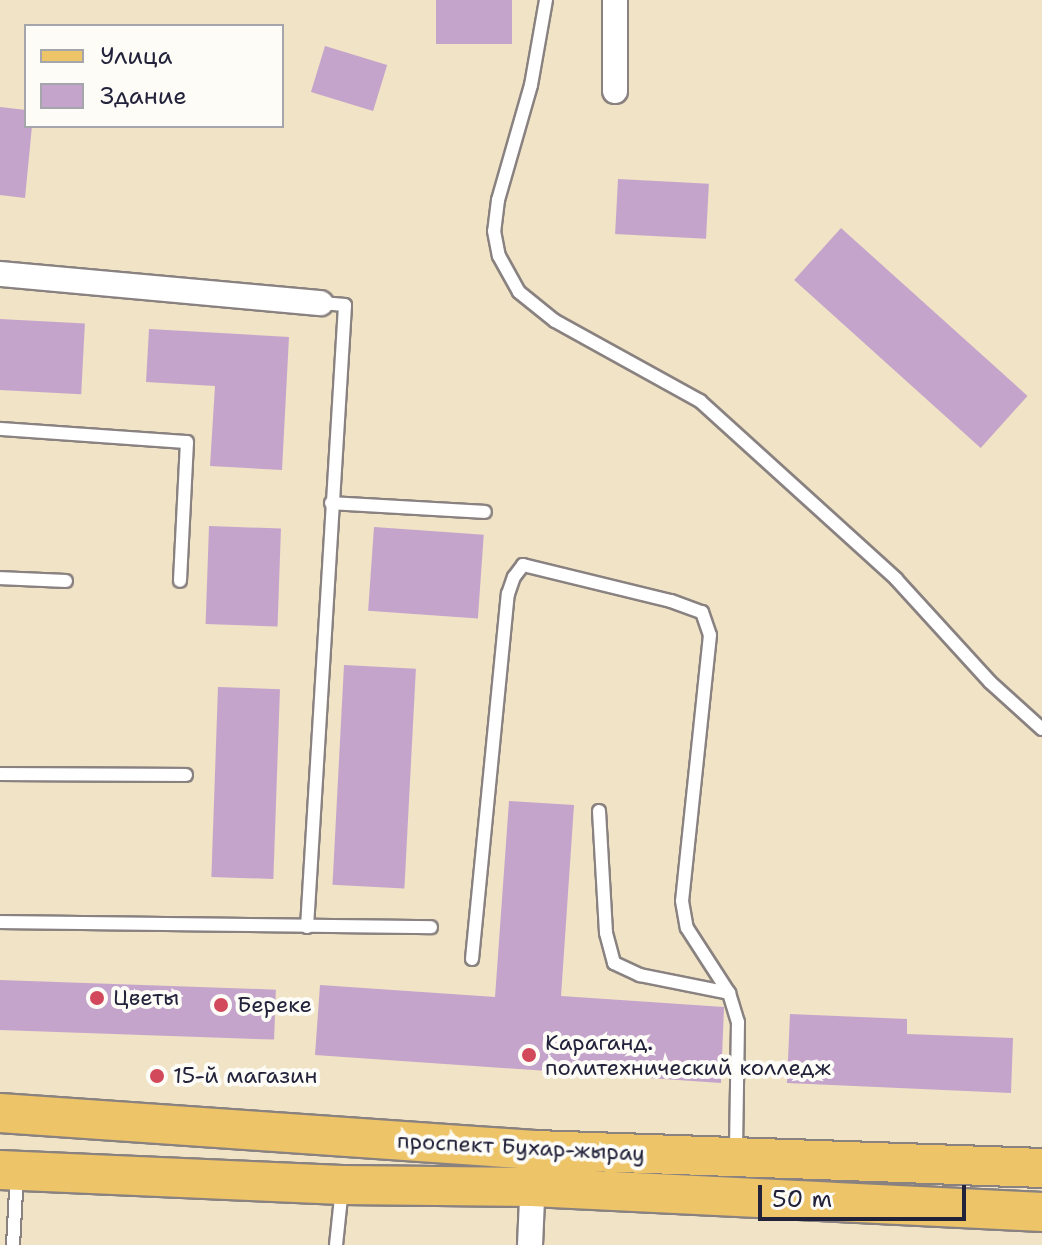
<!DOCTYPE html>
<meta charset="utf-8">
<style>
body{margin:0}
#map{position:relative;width:1042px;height:1245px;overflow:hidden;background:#f0e3c6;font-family:"Shantell Sans",sans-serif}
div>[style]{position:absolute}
.building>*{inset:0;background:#c5a4cb;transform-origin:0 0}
.roads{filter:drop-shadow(2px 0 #898280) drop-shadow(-2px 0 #898280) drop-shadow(0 2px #898280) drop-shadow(0 -2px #898280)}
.service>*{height:12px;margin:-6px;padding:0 6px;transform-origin:6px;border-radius:6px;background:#fff}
.minor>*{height:24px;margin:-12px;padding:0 12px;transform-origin:12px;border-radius:12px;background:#fff}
.primary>*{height:38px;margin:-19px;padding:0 19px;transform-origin:19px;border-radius:19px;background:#eec469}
.dots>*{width:22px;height:22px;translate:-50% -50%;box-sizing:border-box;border:4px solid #fdfcf7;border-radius:50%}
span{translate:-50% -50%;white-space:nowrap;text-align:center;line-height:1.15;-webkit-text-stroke:8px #fdfcf7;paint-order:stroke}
.poi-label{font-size:22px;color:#22223b}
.left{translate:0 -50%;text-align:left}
.street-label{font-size:22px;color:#22223b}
.legend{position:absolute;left:24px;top:24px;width:260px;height:104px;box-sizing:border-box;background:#fdfcf7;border:2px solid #a5a5ac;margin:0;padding:10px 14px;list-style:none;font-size:24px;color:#22223b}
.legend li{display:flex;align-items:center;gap:16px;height:40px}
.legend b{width:40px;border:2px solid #a5a5ac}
.scale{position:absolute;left:758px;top:1185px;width:208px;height:36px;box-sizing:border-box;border:4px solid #22223b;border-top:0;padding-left:10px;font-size:24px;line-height:28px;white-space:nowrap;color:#22223b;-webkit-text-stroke:6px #fdfcf7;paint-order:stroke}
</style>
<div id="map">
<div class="building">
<i style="left:436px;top:0;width:76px;height:44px"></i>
<i style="left:325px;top:46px;width:65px;height:48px;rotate:17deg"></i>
<i style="clip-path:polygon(0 107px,26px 110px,26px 126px,32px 126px,25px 198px,0 195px)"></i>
<i style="left:618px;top:179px;width:91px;height:55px;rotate:3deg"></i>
<i style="left:841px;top:228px;width:251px;height:70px;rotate:42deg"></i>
<i style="left:0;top:319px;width:85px;height:71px;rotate:3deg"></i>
<i style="clip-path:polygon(149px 329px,289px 337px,282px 470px,210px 466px,215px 386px,146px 382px)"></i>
<i style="left:209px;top:526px;width:72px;height:98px;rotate:2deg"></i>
<i style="left:374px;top:527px;width:110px;height:84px;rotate:4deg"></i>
<i style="left:344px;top:665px;width:72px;height:220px;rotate:3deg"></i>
<i style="left:218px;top:687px;width:62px;height:190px;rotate:2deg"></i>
<i style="clip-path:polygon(509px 801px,574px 805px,561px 996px,724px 1007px,721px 1083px,315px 1055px,320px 985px,495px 997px)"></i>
<i style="left:0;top:980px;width:276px;height:50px;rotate:2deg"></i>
<i style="clip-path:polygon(790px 1014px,907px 1019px,907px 1034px,1013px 1038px,1011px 1093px,787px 1083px)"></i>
</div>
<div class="roads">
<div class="service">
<i style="left:546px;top:0;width:86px;rotate:100deg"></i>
<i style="left:531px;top:85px;width:120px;rotate:106deg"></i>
<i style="left:498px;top:200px;width:31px;rotate:97deg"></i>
<i style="left:494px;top:231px;width:25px;rotate:79deg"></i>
<i style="left:499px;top:256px;width:41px;rotate:60.9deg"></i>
<i style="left:519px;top:292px;width:46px;rotate:38.9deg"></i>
<i style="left:555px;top:321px;width:166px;rotate:28.9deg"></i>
<i style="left:700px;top:401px;width:265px;rotate:42.2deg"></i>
<i style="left:896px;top:579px;width:139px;rotate:47.6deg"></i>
<i style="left:990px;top:682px;width:70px;rotate:42.1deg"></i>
<i style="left:0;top:429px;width:187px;rotate:4deg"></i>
<i style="left:187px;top:442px;width:139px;rotate:92.9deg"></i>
<i style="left:331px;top:503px;width:154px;rotate:3.3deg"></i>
<i style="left:0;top:578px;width:66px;rotate:2.6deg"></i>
<i style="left:0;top:774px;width:186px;rotate:0.3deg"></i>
<i style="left:599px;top:811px;width:122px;rotate:86.7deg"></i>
<i style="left:606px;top:933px;width:31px;rotate:75deg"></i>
<i style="left:614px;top:963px;width:29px;rotate:25deg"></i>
<i style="left:640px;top:975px;width:91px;rotate:11.4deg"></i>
<i style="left:0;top:922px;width:431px;rotate:0.7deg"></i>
<i style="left:307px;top:927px;width:623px;rotate:-86.5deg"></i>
<i style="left:345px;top:305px;width:24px;rotate:-175deg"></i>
<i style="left:472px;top:959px;width:367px;rotate:-84.4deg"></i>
<i style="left:508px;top:594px;width:18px;rotate:-71deg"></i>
<i style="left:514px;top:577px;width:15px;rotate:-53deg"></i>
<i style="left:523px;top:565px;width:152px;rotate:13.7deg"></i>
<i style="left:671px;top:601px;width:33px;rotate:20deg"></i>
<i style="left:702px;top:612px;width:24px;rotate:71deg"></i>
<i style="left:710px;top:635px;width:267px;rotate:96deg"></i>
<i style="left:682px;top:901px;width:27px;rotate:80deg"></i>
<i style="left:687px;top:928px;width:77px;rotate:57.1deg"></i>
<i style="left:729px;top:993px;width:30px;rotate:73deg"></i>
<i style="left:738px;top:1022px;width:132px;rotate:90.9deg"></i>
<i style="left:13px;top:1245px;width:71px;rotate:-86.8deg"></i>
<i style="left:336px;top:1245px;width:57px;rotate:-84deg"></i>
</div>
<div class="minor">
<i style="left:615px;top:91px;width:91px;rotate:-90deg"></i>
<i style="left:0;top:274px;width:322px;rotate:5.2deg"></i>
<i style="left:530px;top:1245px;width:69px;rotate:-87.5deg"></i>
</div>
<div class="primary">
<i style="left:0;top:1113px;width:536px;rotate:3.96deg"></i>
<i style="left:535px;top:1150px;width:507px;rotate:2.03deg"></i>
<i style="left:0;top:1170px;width:342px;rotate:2.5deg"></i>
<i style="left:342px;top:1185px;width:190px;rotate:0.6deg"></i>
<i style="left:532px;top:1187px;width:511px;rotate:2.81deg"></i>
</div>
</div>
<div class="dots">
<i style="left:97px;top:998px;background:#d1495b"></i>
<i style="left:221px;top:1005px;background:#d1495b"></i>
<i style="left:529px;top:1055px;background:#d1495b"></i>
<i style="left:157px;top:1076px;background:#d1495b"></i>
</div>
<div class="poi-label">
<span class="left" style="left:113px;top:998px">Цветы</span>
<span class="left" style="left:237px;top:1005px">Береке</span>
<span class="left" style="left:545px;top:1055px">Караганд.<br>политехнический колледж</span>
<span class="left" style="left:173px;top:1076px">15-й магазин</span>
</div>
<div class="street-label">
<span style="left:521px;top:1147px;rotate:3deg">проспект Бухар-жырау</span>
</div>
<ul class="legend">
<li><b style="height:10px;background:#eec469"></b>Улица</li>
<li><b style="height:22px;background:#c5a4cb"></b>Здание</li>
</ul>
<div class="scale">50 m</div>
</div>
